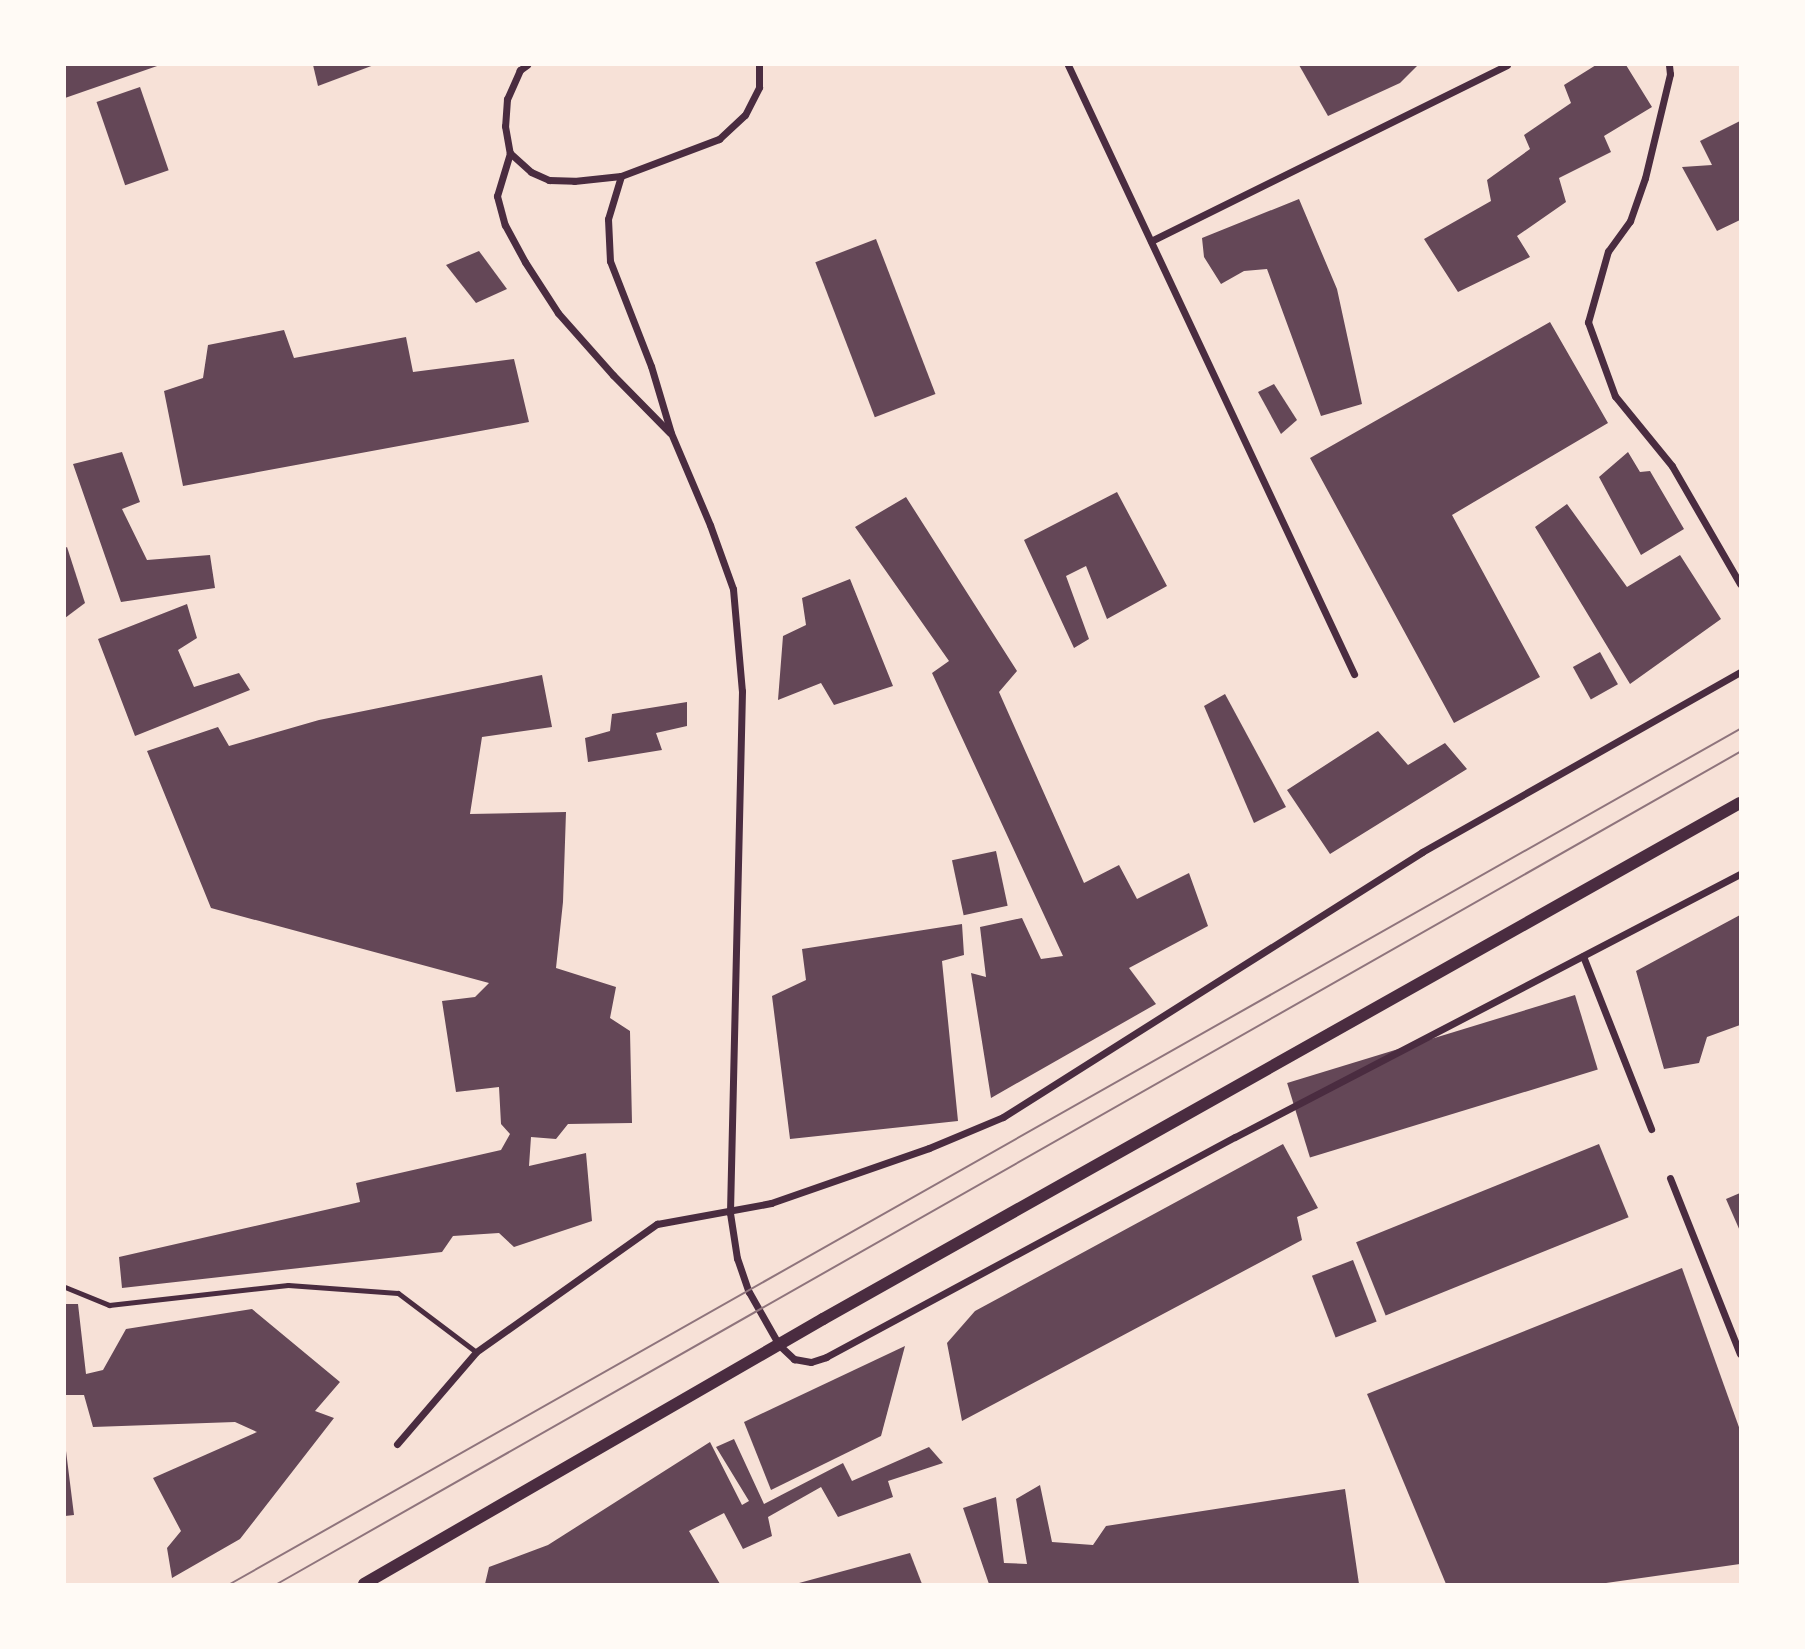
<!DOCTYPE html>
<style>
body{margin:0}
#map{position:relative;width:1805px;height:1649px;overflow:hidden;background:#f7e1d7;font-family:"Source Sans 3",sans-serif}
div>[style]{position:absolute}
.building>*{inset:0;background:#644757;transform-origin:0 0}
.service>*{height:5px;margin:-2.5px;padding:0 2.5px;transform-origin:2.5px;border-radius:2.5px;background:#4a2c40}
.minor>*{height:7px;margin:-3.5px;padding:0 3.5px;transform-origin:3.5px;border-radius:3.5px;background:#4a2c40}
.tertiary>*{height:12px;margin:-6px;padding:0 6px;transform-origin:6px;border-radius:6px;background:#4a2c40}
.tram>*{height:2px;margin:-1px;padding:0 1px;transform-origin:1px;border-radius:1px;background:#8f747c}
span{translate:-50% -50%;white-space:nowrap;text-align:center;line-height:1.15;-webkit-text-stroke:6px #fffaf5;paint-order:stroke}
.frame{position:absolute;inset:0;border:66px solid #fffaf5;pointer-events:none}
</style>
<div id="map">
<div class="building">
<i style="clip-path:polygon(65px 65px,160px 65px,65px 98px)"></i>
<i style="clip-path:polygon(313px 65px,374px 65px,318px 86px)"></i>
<i style="clip-path:polygon(1299px 65px,1418px 65px,1400px 83px,1328px 116px)"></i>
<i style="clip-path:polygon(1596px 65px,1626px 65px,1652px 107px,1604px 136px,1611px 152px,1559px 178px,1566px 202px,1517px 236px,1530px 257px,1458px 292px,1424px 239px,1491px 201px,1487px 180px,1530px 149px,1524px 135px,1571px 103px,1564px 85px)"></i>
<i style="left:140px;top:87px;width:88px;height:46px;rotate:71deg"></i>
<i style="clip-path:polygon(1740px 121px,1740px 220px,1717px 231px,1682px 167px,1712px 165px,1700px 141px)"></i>
<i style="clip-path:polygon(1299px 199px,1337px 289px,1362px 404px,1321px 416px,1267px 269px,1244px 271px,1221px 284px,1204px 257px,1202px 238px)"></i>
<i style="left:876px;top:239px;width:166px;height:65px;rotate:69deg"></i>
<i style="clip-path:polygon(479px 251px,507px 289px,476px 303px,446px 265px)"></i>
<i style="clip-path:polygon(1550px 322px,1608px 423px,1452px 515px,1540px 677px,1454px 723px,1310px 458px)"></i>
<i style="clip-path:polygon(284px 330px,294px 358px,406px 337px,413px 372px,514px 359px,529px 422px,183px 486px,164px 391px,203px 378px,208px 345px)"></i>
<i style="clip-path:polygon(1274px 384px,1297px 420px,1281px 434px,1258px 392px)"></i>
<i style="clip-path:polygon(122px 452px,140px 502px,122px 509px,147px 560px,210px 555px,215px 588px,121px 602px,73px 464px)"></i>
<i style="clip-path:polygon(1628px 452px,1640px 472px,1650px 471px,1684px 529px,1641px 555px,1599px 477px)"></i>
<i style="clip-path:polygon(1117px 492px,1167px 586px,1107px 619px,1086px 566px,1066px 576px,1089px 639px,1074px 648px,1024px 540px)"></i>
<i style="clip-path:polygon(906px 497px,1017px 671px,999px 692px,1084px 883px,1119px 865px,1137px 899px,1189px 873px,1208px 926px,1129px 968px,1156px 1004px,991px 1098px,971px 973px,986px 977px,980px 927px,1022px 918px,1041px 959px,1063px 956px,932px 673px,949px 661px,855px 527px)"></i>
<i style="clip-path:polygon(1567px 504px,1627px 587px,1680px 555px,1721px 619px,1630px 684px,1535px 527px)"></i>
<i style="clip-path:polygon(67px 547px,85px 603px,65px 618px,65px 548px)"></i>
<i style="clip-path:polygon(850px 579px,893px 686px,834px 705px,821px 683px,778px 700px,783px 636px,806px 625px,802px 598px)"></i>
<i style="clip-path:polygon(187px 604px,197px 638px,178px 650px,194px 687px,239px 673px,250px 690px,135px 736px,98px 639px)"></i>
<i style="left:1600px;top:652px;width:37px;height:31px;rotate:61deg"></i>
<i style="clip-path:polygon(542px 675px,552px 727px,482px 737px,470px 814px,566px 812px,563px 902px,556px 968px,616px 987px,610px 1018px,630px 1031px,632px 1123px,568px 1124px,556px 1139px,531px 1137px,529px 1166px,586px 1153px,592px 1221px,514px 1247px,499px 1233px,453px 1236px,442px 1252px,122px 1288px,119px 1257px,360px 1202px,356px 1183px,501px 1150px,510px 1134px,501px 1124px,499px 1087px,456px 1092px,442px 1001px,475px 997px,489px 983px,211px 908px,147px 751px,218px 727px,229px 746px,319px 720px)"></i>
<i style="clip-path:polygon(1225px 694px,1286px 807px,1254px 823px,1204px 706px)"></i>
<i style="clip-path:polygon(687px 702px,687px 726px,656px 733px,662px 750px,588px 762px,585px 738px,610px 731px,612px 714px)"></i>
<i style="clip-path:polygon(1378px 731px,1408px 765px,1445px 743px,1467px 769px,1330px 854px,1287px 790px)"></i>
<i style="left:996px;top:851px;width:56px;height:45px;rotate:78deg"></i>
<i style="clip-path:polygon(1740px 915px,1740px 1025px,1707px 1037px,1699px 1063px,1664px 1069px,1636px 971px)"></i>
<i style="clip-path:polygon(962px 924px,964px 955px,942px 961px,958px 1121px,790px 1139px,772px 996px,806px 980px,802px 949px)"></i>
<i style="left:1575px;top:995px;width:78px;height:301px;rotate:73deg"></i>
<i style="clip-path:polygon(1283px 1144px,1318px 1208px,1297px 1217px,1302px 1240px,962px 1421px,947px 1343px,975px 1311px)"></i>
<i style="left:1599px;top:1144px;width:79px;height:262px;rotate:68deg"></i>
<i style="clip-path:polygon(1740px 1193px,1740px 1231px,1726px 1199px)"></i>
<i style="left:1353px;top:1260px;width:66px;height:44px;rotate:69deg"></i>
<i style="clip-path:polygon(1682px 1268px,1740px 1430px,1740px 1564px,1599px 1584px,1446px 1584px,1367px 1394px)"></i>
<i style="clip-path:polygon(65px 1304px,78px 1304px,86px 1374px,103px 1370px,126px 1329px,252px 1309px,340px 1382px,315px 1411px,334px 1418px,240px 1539px,172px 1578px,167px 1548px,181px 1531px,153px 1478px,257px 1432px,235px 1422px,93px 1427px,84px 1395px,65px 1395px)"></i>
<i style="clip-path:polygon(905px 1346px,881px 1436px,771px 1490px,744px 1422px)"></i>
<i style="clip-path:polygon(734px 1439px,764px 1504px,843px 1463px,852px 1481px,929px 1447px,943px 1463px,888px 1481px,893px 1497px,838px 1517px,821px 1487px,768px 1517px,772px 1536px,743px 1549px,724px 1513px,689px 1531px,720px 1584px,485px 1584px,489px 1567px,548px 1545px,710px 1442px,742px 1505px,749px 1501px,716px 1447px)"></i>
<i style="clip-path:polygon(65px 1443px,74px 1515px,65px 1516px)"></i>
<i style="clip-path:polygon(1040px 1485px,1052px 1542px,1093px 1545px,1106px 1526px,1345px 1489px,1359px 1584px,989px 1584px,963px 1508px,996px 1497px,1004px 1563px,1027px 1564px,1016px 1499px)"></i>
<i style="clip-path:polygon(910px 1553px,922px 1584px,799px 1584px,799px 1583px)"></i>
</div>
<div class="service">
<i style="left:65px;top:1287px;width:48px;rotate:22.2deg"></i>
<i style="left:109px;top:1305px;width:180px;rotate:-6.4deg"></i>
<i style="left:288px;top:1285px;width:110px;rotate:4.2deg"></i>
<i style="left:398px;top:1293px;width:98px;rotate:37.1deg"></i>
</div>
<div class="minor">
<i style="left:527px;top:65px;width:9px;rotate:144deg"></i>
<i style="left:520px;top:70px;width:32px;rotate:114deg"></i>
<i style="left:507px;top:99px;width:27px;rotate:94deg"></i>
<i style="left:505px;top:126px;width:27px;rotate:80deg"></i>
<i style="left:510px;top:153px;width:28px;rotate:42deg"></i>
<i style="left:531px;top:172px;width:20px;rotate:24deg"></i>
<i style="left:549px;top:180px;width:25px;rotate:2deg"></i>
<i style="left:574px;top:181px;width:47px;rotate:-6.1deg"></i>
<i style="left:621px;top:176px;width:105px;rotate:-20.7deg"></i>
<i style="left:719px;top:139px;width:35px;rotate:-43deg"></i>
<i style="left:745px;top:115px;width:31px;rotate:-63deg"></i>
<i style="left:759px;top:87px;width:22px;rotate:-90deg"></i>
<i style="left:1068px;top:65px;width:673px;rotate:64.84deg"></i>
<i style="left:1669px;top:65px;width:9px;rotate:84deg"></i>
<i style="left:1670px;top:74px;width:107px;rotate:103.5deg"></i>
<i style="left:1645px;top:178px;width:46px;rotate:109.2deg"></i>
<i style="left:1630px;top:221px;width:37px;rotate:126deg"></i>
<i style="left:1608px;top:251px;width:74px;rotate:105.7deg"></i>
<i style="left:1588px;top:322px;width:79px;rotate:70deg"></i>
<i style="left:1615px;top:396px;width:90px;rotate:50.8deg"></i>
<i style="left:1672px;top:466px;width:136px;rotate:60deg"></i>
<i style="left:510px;top:153px;width:45px;rotate:106.8deg"></i>
<i style="left:497px;top:196px;width:30px;rotate:75deg"></i>
<i style="left:505px;top:225px;width:42px;rotate:61.6deg"></i>
<i style="left:525px;top:262px;width:61px;rotate:57.1deg"></i>
<i style="left:558px;top:313px;width:83px;rotate:48.4deg"></i>
<i style="left:613px;top:375px;width:81px;rotate:45.5deg"></i>
<i style="left:621px;top:176px;width:45px;rotate:106.8deg"></i>
<i style="left:608px;top:219px;width:42px;rotate:87.3deg"></i>
<i style="left:610px;top:261px;width:113px;rotate:68.7deg"></i>
<i style="left:651px;top:366px;width:70px;rotate:73.4deg"></i>
<i style="left:671px;top:433px;width:100px;rotate:67deg"></i>
<i style="left:710px;top:525px;width:68px;rotate:70.2deg"></i>
<i style="left:733px;top:589px;width:102px;rotate:85deg"></i>
<i style="left:742px;top:691px;width:522px;rotate:91.32deg"></i>
<i style="left:730px;top:1213px;width:46px;rotate:81.2deg"></i>
<i style="left:737px;top:1258px;width:36px;rotate:71deg"></i>
<i style="left:749px;top:1292px;width:61px;rotate:60.5deg"></i>
<i style="left:779px;top:1345px;width:21px;rotate:43deg"></i>
<i style="left:794px;top:1359px;width:17px;rotate:10deg"></i>
<i style="left:811px;top:1362px;width:16px;rotate:-18deg"></i>
<i style="left:826px;top:1357px;width:464px;rotate:-28.3deg"></i>
<i style="left:1235px;top:1137px;width:569px;rotate:-27.51deg"></i>
<i style="left:1151px;top:241px;width:397px;rotate:-26.3deg"></i>
<i style="left:1583px;top:956px;width:186px;rotate:68.5deg"></i>
<i style="left:1670px;top:1178px;width:189px;rotate:68.3deg"></i>
<i style="left:397px;top:1444px;width:121px;rotate:-49.3deg"></i>
<i style="left:476px;top:1352px;width:222px;rotate:-35.3deg"></i>
<i style="left:657px;top:1224px;width:116px;rotate:-10.4deg"></i>
<i style="left:771px;top:1203px;width:167px;rotate:-19.2deg"></i>
<i style="left:929px;top:1148px;width:80px;rotate:-22.7deg"></i>
<i style="left:1003px;top:1117px;width:496px;rotate:-32.3deg"></i>
<i style="left:1422px;top:852px;width:365px;rotate:-29.5deg"></i>
</div>
<div class="tertiary">
<i style="left:364px;top:1584px;width:530px;rotate:-30deg"></i>
<i style="left:823px;top:1319px;width:1052px;rotate:-29.37deg"></i>
</div>
<div class="tram">
<i style="left:230px;top:1584px;width:1735px;rotate:-29.52deg"></i>
<i style="left:277px;top:1584px;width:1683px;rotate:-29.63deg"></i>
</div>
<div class="frame"></div>
</div>
